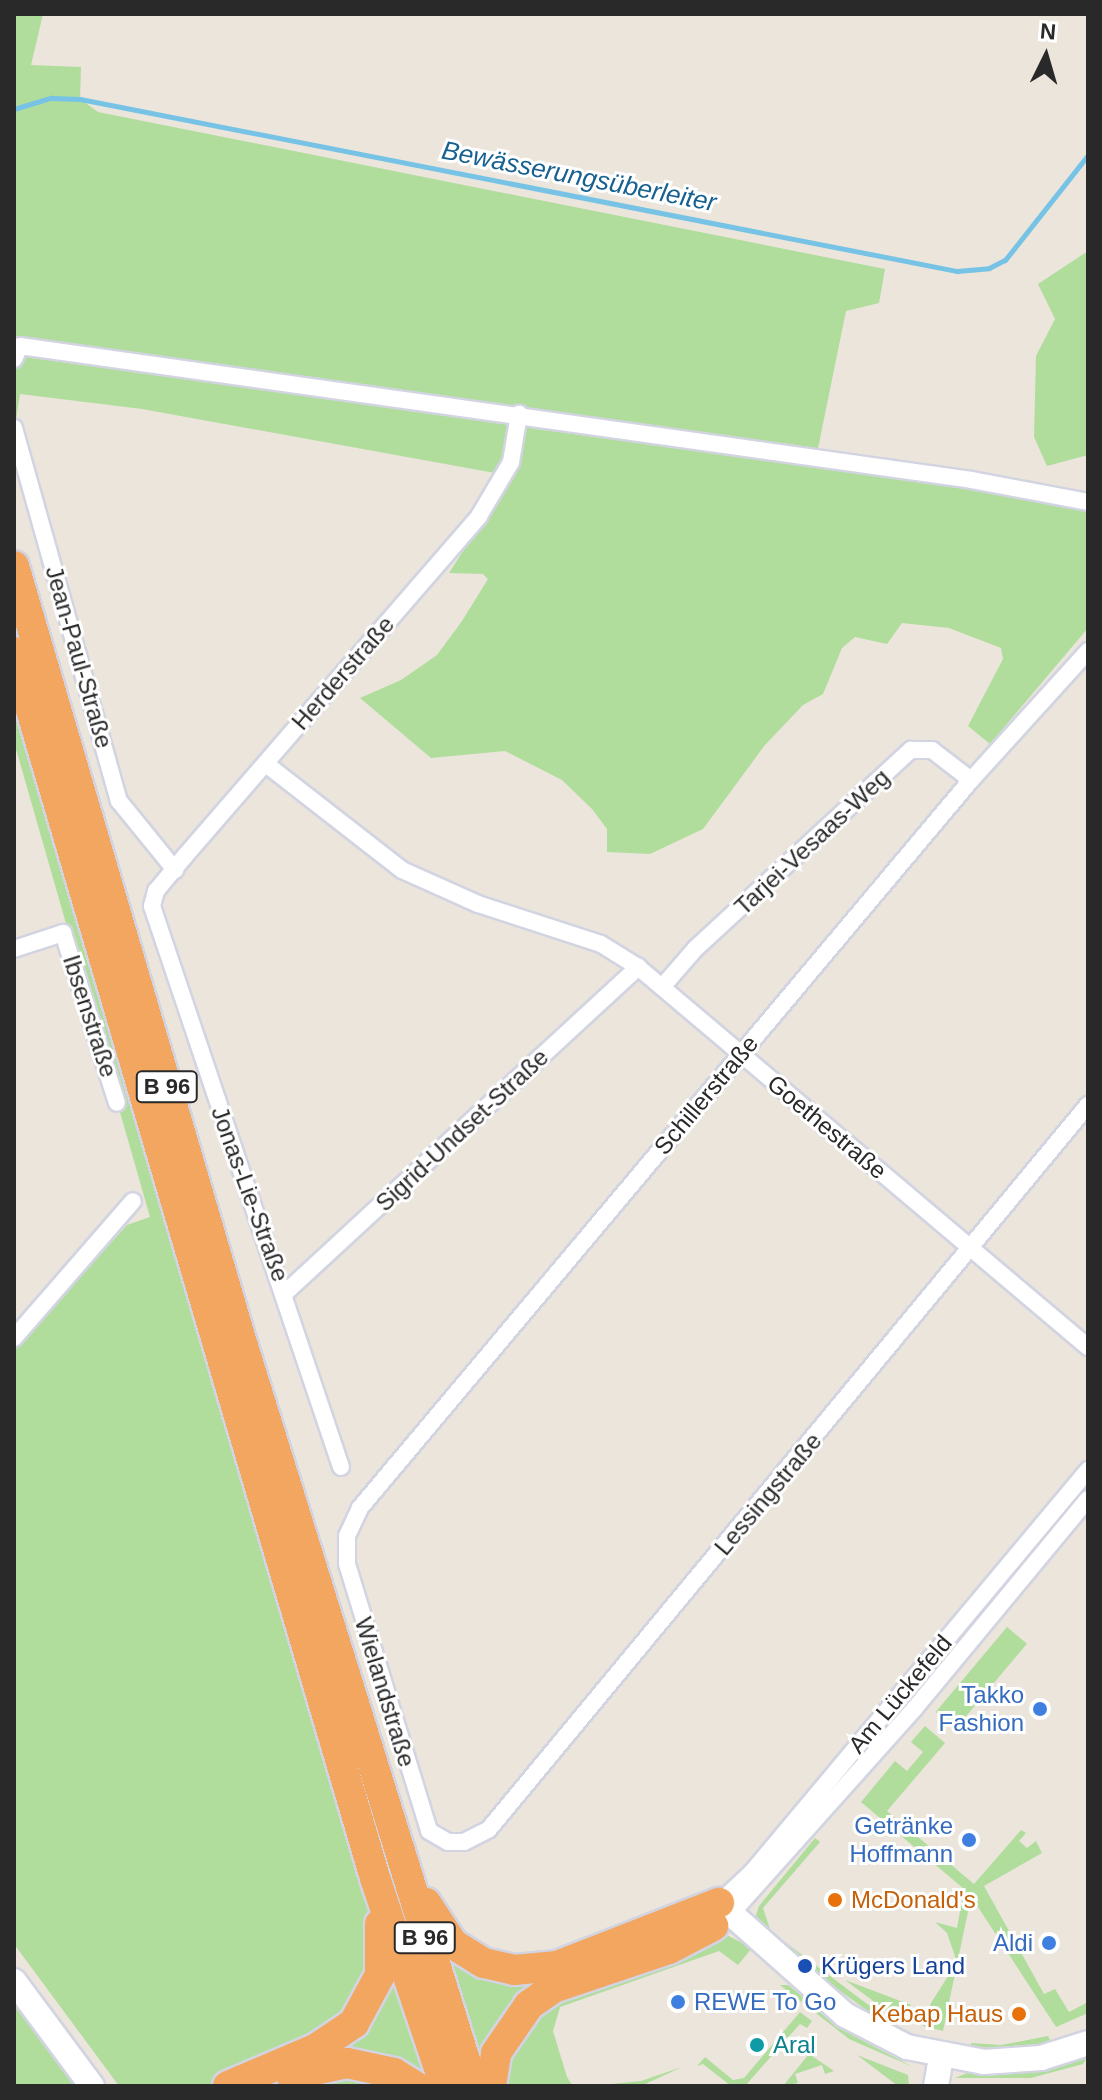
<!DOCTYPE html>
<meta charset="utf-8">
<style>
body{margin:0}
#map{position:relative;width:1102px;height:2100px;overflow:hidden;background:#ebe5dc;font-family:Arial,sans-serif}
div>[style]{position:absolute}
.green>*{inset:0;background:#b0dd9c;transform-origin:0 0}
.stream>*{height:5px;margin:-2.5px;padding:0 2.5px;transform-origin:2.5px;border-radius:2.5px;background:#76c3e6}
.roads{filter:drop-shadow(2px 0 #d2d4e1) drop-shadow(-2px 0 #d2d4e1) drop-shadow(0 2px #d2d4e1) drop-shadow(0 -2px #d2d4e1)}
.street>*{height:16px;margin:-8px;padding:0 8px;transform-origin:8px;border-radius:8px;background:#fff}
.secondary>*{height:24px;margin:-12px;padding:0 12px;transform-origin:12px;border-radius:12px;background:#fff}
.highway>*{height:30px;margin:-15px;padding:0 15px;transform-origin:15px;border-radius:15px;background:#f2a660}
.dots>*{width:22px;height:22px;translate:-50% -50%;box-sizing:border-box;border:4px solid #fff;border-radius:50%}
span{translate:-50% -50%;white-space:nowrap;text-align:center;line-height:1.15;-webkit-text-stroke:6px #fff;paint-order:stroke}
.shield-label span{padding:2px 6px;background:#fff;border:2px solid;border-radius:6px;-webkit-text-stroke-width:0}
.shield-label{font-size:22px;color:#292929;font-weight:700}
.street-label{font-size:24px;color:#292929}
.shop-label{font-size:24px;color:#366cbe}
.right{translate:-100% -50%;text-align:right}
.left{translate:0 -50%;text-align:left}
.food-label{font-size:24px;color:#c56008}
.transit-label{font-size:24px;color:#164399}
.culture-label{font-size:24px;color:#0d838f}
.water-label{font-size:26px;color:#176190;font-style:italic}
.frame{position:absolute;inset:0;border:16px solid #292929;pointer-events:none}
.north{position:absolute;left:1006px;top:16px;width:80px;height:80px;-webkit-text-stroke:6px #fff;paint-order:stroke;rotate:5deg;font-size:22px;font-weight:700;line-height:32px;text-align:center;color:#292929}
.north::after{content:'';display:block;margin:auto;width:28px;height:36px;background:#292929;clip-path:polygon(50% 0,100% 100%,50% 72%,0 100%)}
</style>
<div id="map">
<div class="green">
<i style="clip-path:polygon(14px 14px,43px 14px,31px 65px,81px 67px,80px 99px,98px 112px,885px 269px,879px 303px,846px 311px,815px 463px,1088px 510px,1088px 628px,990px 744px,968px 726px,1003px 659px,1001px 648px,949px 628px,902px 623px,887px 644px,855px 637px,842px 648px,823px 694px,803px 705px,765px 745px,703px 829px,650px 854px,607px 852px,607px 829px,592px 809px,562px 780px,505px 751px,431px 758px,360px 698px,401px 680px,437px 655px,462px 621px,488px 579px,483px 574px,449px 573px,511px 476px,142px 409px,20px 394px,14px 433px)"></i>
<i style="clip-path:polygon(1088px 251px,1088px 455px,1047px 466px,1034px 437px,1036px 356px,1055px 319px,1038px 284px)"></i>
<i style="clip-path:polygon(14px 708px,374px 1925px,376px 1953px,342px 2025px,216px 2086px,119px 2086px,14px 1944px,14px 1351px,127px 1225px,150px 1217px,14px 742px)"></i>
<i style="left:1007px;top:1627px;width:26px;height:111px;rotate:40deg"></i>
<i style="clip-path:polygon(925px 1726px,945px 1743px,887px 1811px,974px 1884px,1021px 1830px,1026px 1833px,1019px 1841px,1027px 1848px,1036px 1841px,1042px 1853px,984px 1886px,1044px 1994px,1055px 1989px,1069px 2012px,1088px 2002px,1088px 2013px,1056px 2027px,976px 1904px,969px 1907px,943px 2031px,923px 2026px,931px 2003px,957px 1962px,947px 1933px,935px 1922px,957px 1928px,964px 1889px,861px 1802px,895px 1761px,907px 1771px,923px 1752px,911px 1742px)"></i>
<i style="clip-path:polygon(815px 1838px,820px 1842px,763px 1908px,770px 1929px,763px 1935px,755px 1918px,759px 1906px)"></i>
<i style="clip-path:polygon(723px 1933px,752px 1948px,738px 1965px,719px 1951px,560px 2007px,553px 2031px,567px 2077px,572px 2085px,591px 2086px,497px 2086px,527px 2014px)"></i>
<i style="clip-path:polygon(777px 1936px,883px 2016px,880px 2020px,773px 1942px)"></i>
<i style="clip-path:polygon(438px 1937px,571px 1971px,484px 2076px)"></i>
<i style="clip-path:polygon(388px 1962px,431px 2086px,319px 2054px)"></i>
<i style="clip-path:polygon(845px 1980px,911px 2005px,906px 2019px,888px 2012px)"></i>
<i style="clip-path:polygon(780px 1985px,788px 1985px,852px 2035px,913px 2067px,849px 2039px)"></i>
<i style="clip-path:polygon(14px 1994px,82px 2086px,14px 2086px)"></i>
<i style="clip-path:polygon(800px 2012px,812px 2021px,807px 2028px,800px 2024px,745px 2086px,731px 2086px,703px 2064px,697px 2066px,705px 2057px,733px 2080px,744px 2078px)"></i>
<i style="clip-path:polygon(1048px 2036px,1051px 2042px,1035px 2045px,971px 2048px,971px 2043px,1001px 2045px)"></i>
<i style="clip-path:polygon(809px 2054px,834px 2071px,825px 2074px,822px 2065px,795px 2074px,798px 2083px,783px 2086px)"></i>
<i style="clip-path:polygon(857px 2055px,908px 2075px,909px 2086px,898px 2086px)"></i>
<i style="clip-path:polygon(1088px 2056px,1083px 2064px,1031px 2078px,955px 2078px,972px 2071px,984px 2071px,984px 2075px,1032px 2072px)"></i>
<i style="clip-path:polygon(682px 2067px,641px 2086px,592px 2086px,641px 2081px)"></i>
<i style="clip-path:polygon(320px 2073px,403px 2086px,281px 2086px)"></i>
</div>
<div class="stream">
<i style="left:14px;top:109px;width:39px;rotate:-17deg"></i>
<i style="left:51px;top:98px;width:29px;rotate:2deg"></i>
<i style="left:80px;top:99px;width:894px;rotate:11.1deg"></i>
<i style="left:957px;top:271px;width:32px;rotate:-5deg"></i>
<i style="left:989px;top:268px;width:18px;rotate:-27deg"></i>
<i style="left:1005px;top:260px;width:134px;rotate:-51.7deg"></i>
</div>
<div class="roads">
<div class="street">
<i style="left:14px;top:359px;width:14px;rotate:-65deg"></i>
<i style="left:20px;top:346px;width:961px;rotate:8.01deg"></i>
<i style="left:972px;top:480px;width:118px;rotate:10.7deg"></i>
<i style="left:14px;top:428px;width:387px;rotate:74.3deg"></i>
<i style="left:119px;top:801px;width:89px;rotate:50.9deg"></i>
<i style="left:1088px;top:651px;width:174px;rotate:132.2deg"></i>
<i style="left:971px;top:780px;width:950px;rotate:130.01deg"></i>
<i style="left:360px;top:1508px;width:31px;rotate:115deg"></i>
<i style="left:347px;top:1536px;width:28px;rotate:90deg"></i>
<i style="left:347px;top:1564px;width:279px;rotate:72.9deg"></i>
<i style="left:429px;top:1831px;width:22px;rotate:30deg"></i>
<i style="left:448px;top:1842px;width:16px"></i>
<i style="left:464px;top:1842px;width:28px;rotate:-27deg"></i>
<i style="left:489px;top:1829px;width:940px;rotate:-50.4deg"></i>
<i style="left:266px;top:764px;width:172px;rotate:37.9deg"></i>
<i style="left:402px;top:870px;width:83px;rotate:24.1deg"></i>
<i style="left:478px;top:904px;width:129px;rotate:18deg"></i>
<i style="left:601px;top:944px;width:44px;rotate:31.9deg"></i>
<i style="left:638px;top:967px;width:589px;rotate:40.18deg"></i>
<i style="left:14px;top:949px;width:52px;rotate:-18.1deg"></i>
<i style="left:63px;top:933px;width:178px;rotate:72.4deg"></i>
<i style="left:663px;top:986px;width:49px;rotate:-49.1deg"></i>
<i style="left:695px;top:949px;width:294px;rotate:-42.7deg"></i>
<i style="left:911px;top:750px;width:21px"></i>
<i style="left:932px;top:750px;width:49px;rotate:37.6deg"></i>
<i style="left:285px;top:1293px;width:481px;rotate:-42.7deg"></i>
<i style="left:14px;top:1338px;width:181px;rotate:-49deg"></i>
<i style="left:341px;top:1467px;width:592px;rotate:-108.62deg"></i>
<i style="left:152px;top:906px;width:16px;rotate:-75deg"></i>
<i style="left:156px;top:891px;width:45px;rotate:-50.4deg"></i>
<i style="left:185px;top:856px;width:449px;rotate:-49.1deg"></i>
<i style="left:479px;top:516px;width:63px;rotate:-59.3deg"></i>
<i style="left:511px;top:462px;width:49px;rotate:-80.5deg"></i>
<i style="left:719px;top:1903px;width:47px;rotate:-43.3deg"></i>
<i style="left:753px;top:1871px;width:523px;rotate:-50.12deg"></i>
<i style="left:730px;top:1915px;width:278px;rotate:-48.2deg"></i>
<i style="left:915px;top:1708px;width:271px;rotate:-50.4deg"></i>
</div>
<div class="secondary">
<i style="left:719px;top:1903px;width:169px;rotate:41.6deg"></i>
<i style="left:845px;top:2015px;width:70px;rotate:27.3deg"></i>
<i style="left:907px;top:2047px;width:78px;rotate:11deg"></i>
<i style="left:984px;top:2062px;width:57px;rotate:-4deg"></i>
<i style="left:1041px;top:2058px;width:49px;rotate:-17.7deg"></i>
<i style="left:14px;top:1981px;width:131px;rotate:53.4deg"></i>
<i style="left:936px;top:2086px;width:29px;rotate:-80deg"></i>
</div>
<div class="highway">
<i style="left:14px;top:566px;width:810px;rotate:73.65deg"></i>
<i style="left:242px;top:1343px;width:778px;rotate:72.73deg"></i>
<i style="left:14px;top:652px;width:1278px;rotate:73.59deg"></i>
<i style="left:375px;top:1878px;width:219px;rotate:71.4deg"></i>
<i style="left:426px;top:1903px;width:49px;rotate:56.6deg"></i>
<i style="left:453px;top:1944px;width:36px;rotate:32deg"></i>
<i style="left:484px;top:1963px;width:31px;rotate:13deg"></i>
<i style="left:514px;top:1970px;width:43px;rotate:-5.3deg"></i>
<i style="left:557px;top:1966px;width:174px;rotate:-21.3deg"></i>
<i style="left:291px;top:2075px;width:57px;rotate:-12.1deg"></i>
<i style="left:347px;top:2063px;width:48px;rotate:12deg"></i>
<i style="left:394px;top:2073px;width:25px;rotate:32deg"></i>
<i style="left:228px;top:2086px;width:97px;rotate:-23.1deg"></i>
<i style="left:317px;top:2048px;width:45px;rotate:-34deg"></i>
<i style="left:354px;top:2023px;width:55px;rotate:-61.6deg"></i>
<i style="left:380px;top:1975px;width:51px;rotate:-90deg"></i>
<i style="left:491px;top:2086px;width:33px;rotate:-81deg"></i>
<i style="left:496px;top:2053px;width:58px;rotate:-55.5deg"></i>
<i style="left:529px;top:2005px;width:29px;rotate:-35deg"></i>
<i style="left:553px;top:1988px;width:122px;rotate:-18.6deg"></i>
<i style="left:669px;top:1949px;width:50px;rotate:-27.6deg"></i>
</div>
</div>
<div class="dots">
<i style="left:1040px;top:1709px;background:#3f7fe0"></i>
<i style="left:969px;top:1840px;background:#3f7fe0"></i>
<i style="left:835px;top:1900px;background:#e8710a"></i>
<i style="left:1049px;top:1943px;background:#3f7fe0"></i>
<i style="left:805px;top:1966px;background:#1a4fb4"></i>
<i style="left:678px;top:2002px;background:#3f7fe0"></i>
<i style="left:1019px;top:2014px;background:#e8710a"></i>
<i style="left:757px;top:2045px;background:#0f9aa8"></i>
</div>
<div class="shield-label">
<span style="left:167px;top:1087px">B 96</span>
<span style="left:425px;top:1938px">B 96</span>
</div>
<div class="street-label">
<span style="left:79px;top:657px;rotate:74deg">Jean-Paul-Straße</span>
<span style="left:343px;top:673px;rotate:-49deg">Herderstraße</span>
<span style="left:812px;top:842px;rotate:-43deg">Tarjei-Vesaas-Weg</span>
<span style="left:90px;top:1016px;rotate:72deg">Ibsenstraße</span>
<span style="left:706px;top:1095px;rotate:-50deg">Schillerstraße</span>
<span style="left:827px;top:1127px;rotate:40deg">Goethestraße</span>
<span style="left:462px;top:1130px;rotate:-43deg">Sigrid-Undset-Straße</span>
<span style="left:250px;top:1194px;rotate:70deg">Jonas-Lie-Straße</span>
<span style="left:768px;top:1494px;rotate:-50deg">Lessingstraße</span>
<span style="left:385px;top:1692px;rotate:73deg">Wielandstraße</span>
<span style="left:900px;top:1694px;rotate:-50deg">Am Lückefeld</span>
</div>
<div class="shop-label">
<span class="right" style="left:1024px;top:1709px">Takko<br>Fashion</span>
<span class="right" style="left:953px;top:1840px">Getränke<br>Hoffmann</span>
<span class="right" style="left:1033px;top:1943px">Aldi</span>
<span class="left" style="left:694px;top:2002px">REWE To Go</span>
</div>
<div class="food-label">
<span class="left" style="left:851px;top:1900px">McDonald's</span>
<span class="right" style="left:1003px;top:2014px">Kebap Haus</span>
</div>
<div class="transit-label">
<span class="left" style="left:821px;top:1966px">Krügers Land</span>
</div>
<div class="culture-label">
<span class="left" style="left:773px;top:2045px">Aral</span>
</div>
<div class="water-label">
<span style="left:579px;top:177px;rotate:11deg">Bewässerungsüberleiter</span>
</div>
<div class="frame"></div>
<div class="north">N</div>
</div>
